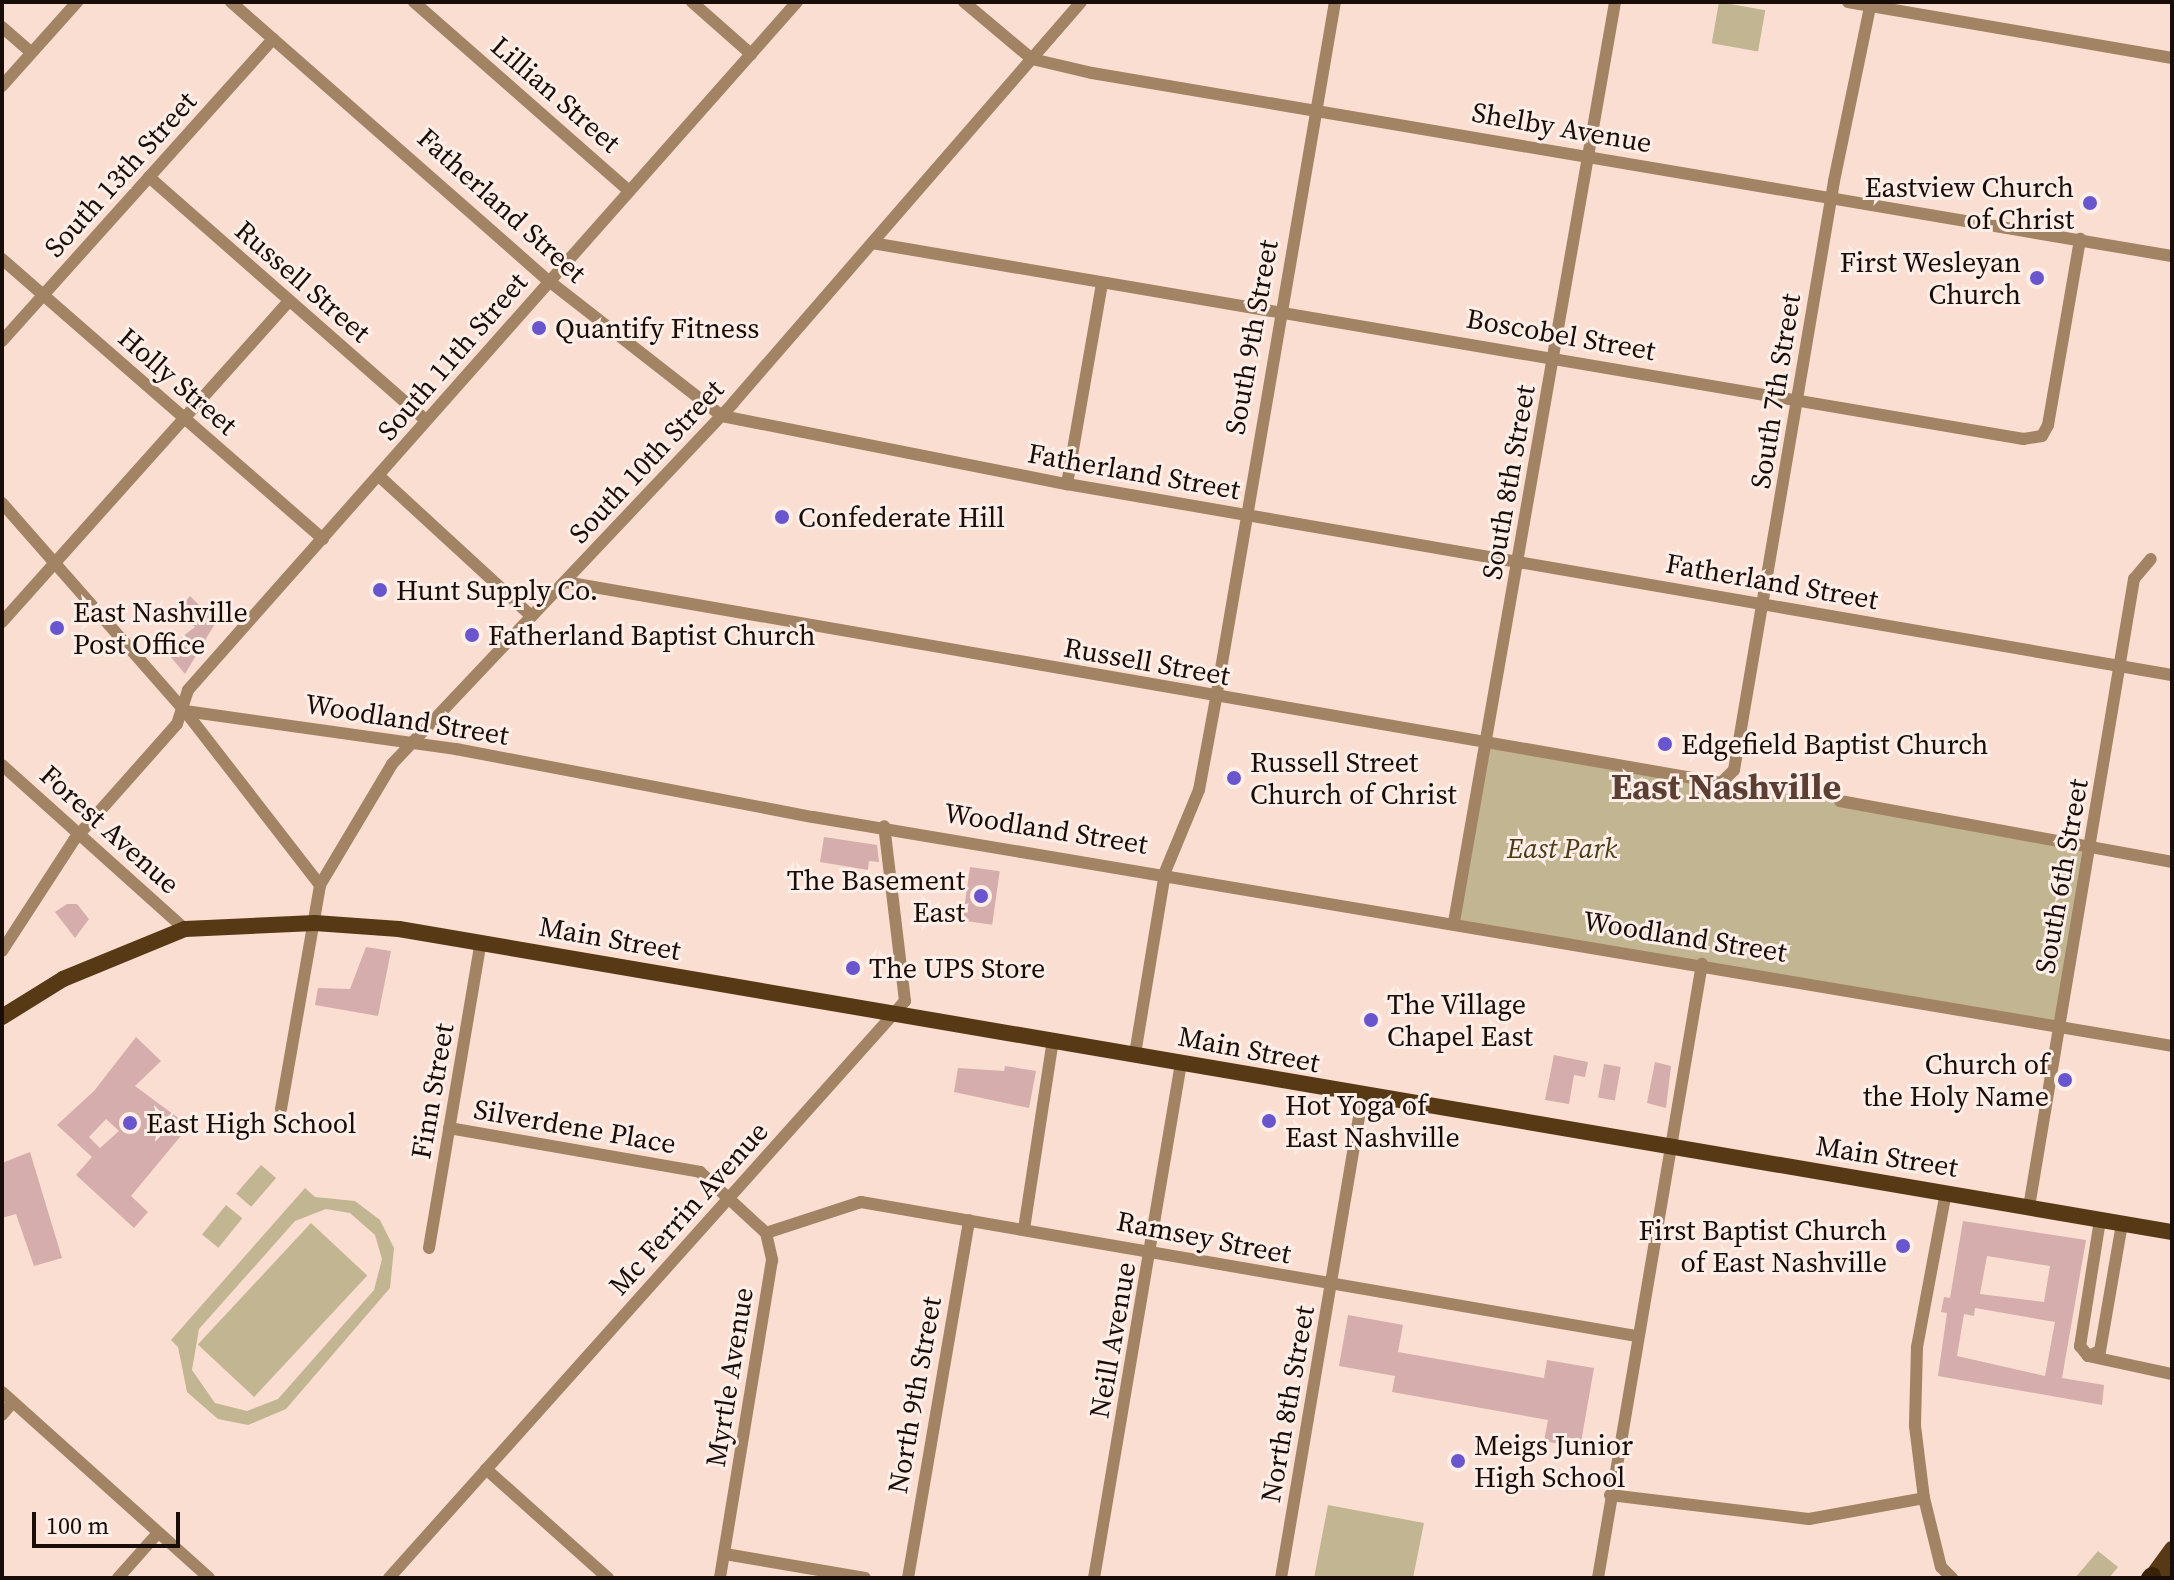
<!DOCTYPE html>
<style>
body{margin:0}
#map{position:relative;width:2174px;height:1580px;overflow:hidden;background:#fbded2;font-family:"Source Serif 4",serif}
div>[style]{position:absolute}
.green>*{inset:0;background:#c2b591;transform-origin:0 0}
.building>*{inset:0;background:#d4adac;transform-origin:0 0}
.minor>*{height:12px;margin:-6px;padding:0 6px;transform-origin:6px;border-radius:6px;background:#a28363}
.major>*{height:16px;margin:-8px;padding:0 8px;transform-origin:8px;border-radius:8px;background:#583915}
.highway>*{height:18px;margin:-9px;padding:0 9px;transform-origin:9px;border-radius:9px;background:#392208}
.dots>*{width:22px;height:22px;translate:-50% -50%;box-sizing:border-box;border:4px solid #fdeee8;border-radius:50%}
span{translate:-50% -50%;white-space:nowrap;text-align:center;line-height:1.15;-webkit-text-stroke:6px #fdeee8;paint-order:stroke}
.street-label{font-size:28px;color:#190d09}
.poi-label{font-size:28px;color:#190d09}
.right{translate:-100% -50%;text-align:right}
.left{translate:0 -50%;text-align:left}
.park-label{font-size:28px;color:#4a3c14;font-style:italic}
.district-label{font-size:36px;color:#5c3f33;font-weight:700}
.frame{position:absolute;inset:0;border:4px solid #190d09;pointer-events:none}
.scale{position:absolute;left:32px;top:1512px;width:148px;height:36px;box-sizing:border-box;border:4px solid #190d09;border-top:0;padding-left:10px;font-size:24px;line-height:28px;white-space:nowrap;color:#190d09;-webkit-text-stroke:6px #fdeee8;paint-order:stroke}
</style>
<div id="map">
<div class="green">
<i style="left:1719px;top:2px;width:47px;height:42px;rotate:10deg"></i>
<i style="left:1488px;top:741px;width:613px;height:184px;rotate:10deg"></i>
<i style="left:261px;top:1165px;width:20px;height:38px;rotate:41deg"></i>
<i style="clip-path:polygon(evenodd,305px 1188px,315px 1197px,355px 1201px,380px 1220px,394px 1248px,390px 1288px,286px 1409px,248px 1425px,218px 1419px,187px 1392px,178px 1347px,171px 1340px,305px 1188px,326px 1209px,350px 1213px,375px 1235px,382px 1259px,374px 1290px,278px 1399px,247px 1411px,215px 1403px,192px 1370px,199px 1329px,295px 1221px,326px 1209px)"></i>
<i style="left:226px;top:1205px;width:21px;height:38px;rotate:39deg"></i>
<i style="left:311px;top:1223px;width:77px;height:166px;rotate:43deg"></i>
<i style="clip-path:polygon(1328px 1505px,1424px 1523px,1413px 1578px,1314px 1578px)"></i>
<i style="clip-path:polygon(2098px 1551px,2118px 1567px,2109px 1578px,2075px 1578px)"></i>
</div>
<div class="building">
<i style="clip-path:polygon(190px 596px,216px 622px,185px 674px,165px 650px,195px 627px,178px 610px)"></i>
<i style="clip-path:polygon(824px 837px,877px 845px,879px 862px,869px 861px,868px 870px,820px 862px)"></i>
<i style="left:970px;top:867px;width:30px;height:54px;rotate:8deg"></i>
<i style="clip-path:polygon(67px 904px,77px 904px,89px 919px,75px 938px,55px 912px)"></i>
<i style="clip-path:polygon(366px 947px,391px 951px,378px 1016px,315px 1005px,318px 988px,350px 989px)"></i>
<i style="clip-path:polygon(evenodd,136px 1037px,161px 1061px,135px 1086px,189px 1126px,131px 1196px,148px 1212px,134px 1228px,76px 1175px,92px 1157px,57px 1125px,94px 1091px,136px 1037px,106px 1119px,119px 1131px,100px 1148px,89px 1137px,106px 1119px)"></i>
<i style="clip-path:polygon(1554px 1055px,1588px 1062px,1585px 1077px,1574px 1075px,1569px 1104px,1545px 1100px)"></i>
<i style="clip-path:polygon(1655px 1062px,1671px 1066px,1666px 1108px,1647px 1103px)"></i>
<i style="left:1604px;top:1064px;width:17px;height:34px;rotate:10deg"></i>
<i style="clip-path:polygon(1005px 1066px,1036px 1071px,1029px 1108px,954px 1092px,958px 1068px,1004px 1071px)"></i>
<i style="clip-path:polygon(30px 1152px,62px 1258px,34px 1266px,16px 1214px,2px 1218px,2px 1163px)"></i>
<i style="clip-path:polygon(evenodd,1963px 1221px,2086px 1240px,2062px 1378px,2104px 1385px,2102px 1405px,1938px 1376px,1947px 1313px,1941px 1312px,1944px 1297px,1950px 1298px,1963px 1221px,1987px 1256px,2050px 1266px,2044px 1302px,1980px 1294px,1987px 1256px,1963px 1221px,1975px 1308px,2055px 1322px,2045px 1376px,1957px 1356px,1964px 1314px,1974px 1316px,1975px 1308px)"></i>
<i style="clip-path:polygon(1348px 1315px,1403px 1325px,1398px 1352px,1544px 1378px,1547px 1360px,1594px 1368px,1580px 1448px,1544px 1441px,1548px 1420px,1392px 1392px,1395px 1376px,1339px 1366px)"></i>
</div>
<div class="minor">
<i style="left:231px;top:2px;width:423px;rotate:41.3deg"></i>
<i style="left:549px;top:281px;width:219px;rotate:38deg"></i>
<i style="left:722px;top:416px;width:352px;rotate:11.2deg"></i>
<i style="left:1067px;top:484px;width:1121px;rotate:9.81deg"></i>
<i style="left:414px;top:2px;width:286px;rotate:41.3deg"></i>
<i style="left:692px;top:2px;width:79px;rotate:41.4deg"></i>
<i style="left:964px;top:2px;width:89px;rotate:40deg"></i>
<i style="left:1032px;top:59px;width:62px;rotate:13.1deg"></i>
<i style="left:1092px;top:73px;width:1095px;rotate:9.62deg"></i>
<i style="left:1848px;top:2px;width:329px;rotate:9.8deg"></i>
<i style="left:2px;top:27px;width:38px;rotate:41deg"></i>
<i style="left:2px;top:86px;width:113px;rotate:-48.2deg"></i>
<i style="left:149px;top:177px;width:368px;rotate:41.3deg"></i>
<i style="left:872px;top:243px;width:1168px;rotate:9.66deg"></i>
<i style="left:2023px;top:439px;width:19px;rotate:-9deg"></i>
<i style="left:2042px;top:436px;width:13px;rotate:-61deg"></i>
<i style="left:2048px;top:425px;width:189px;rotate:-80.2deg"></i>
<i style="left:2px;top:259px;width:426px;rotate:41.1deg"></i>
<i style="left:2px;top:341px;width:406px;rotate:-48.1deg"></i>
<i style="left:379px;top:476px;width:207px;rotate:42.6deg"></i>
<i style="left:1067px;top:484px;width:204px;rotate:-80.1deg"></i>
<i style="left:2px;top:503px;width:277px;rotate:48.7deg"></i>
<i style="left:185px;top:711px;width:274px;rotate:8deg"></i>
<i style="left:456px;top:749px;width:363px;rotate:10.8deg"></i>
<i style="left:813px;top:817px;width:1378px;rotate:9.56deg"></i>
<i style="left:565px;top:582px;width:1173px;rotate:9.86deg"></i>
<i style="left:1721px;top:783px;width:18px;rotate:-45deg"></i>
<i style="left:1734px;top:770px;width:597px;rotate:-80.36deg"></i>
<i style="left:1834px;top:181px;width:183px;rotate:-78.3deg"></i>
<i style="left:2px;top:622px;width:431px;rotate:-48.2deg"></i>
<i style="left:185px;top:711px;width:220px;rotate:52.2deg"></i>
<i style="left:2px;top:765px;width:246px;rotate:41.9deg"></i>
<i style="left:1840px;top:801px;width:338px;rotate:10.4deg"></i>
<i style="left:1454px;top:922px;width:934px;rotate:-80.07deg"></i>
<i style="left:2px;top:951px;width:132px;rotate:-57deg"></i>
<i style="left:74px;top:840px;width:155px;rotate:-48.4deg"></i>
<i style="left:177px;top:724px;width:36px;rotate:-72deg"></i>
<i style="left:188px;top:690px;width:919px;rotate:-48.49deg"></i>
<i style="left:1135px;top:1054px;width:184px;rotate:-80.6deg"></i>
<i style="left:1165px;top:872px;width:89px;rotate:-67.5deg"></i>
<i style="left:1199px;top:790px;width:94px;rotate:-79.5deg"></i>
<i style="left:1216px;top:698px;width:706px;rotate:-80.3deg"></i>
<i style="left:281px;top:1109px;width:227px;rotate:-80.1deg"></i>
<i style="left:320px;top:885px;width:141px;rotate:-59.2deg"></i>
<i style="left:392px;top:764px;width:497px;rotate:-46.6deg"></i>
<i style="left:733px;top:403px;width:531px;rotate:-49.05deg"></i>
<i style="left:449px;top:1128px;width:255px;rotate:9.9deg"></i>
<i style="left:700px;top:1172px;width:90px;rotate:42.7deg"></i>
<i style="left:766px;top:1233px;width:28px;rotate:77deg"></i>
<i style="left:772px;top:1260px;width:322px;rotate:99.3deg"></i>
<i style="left:1946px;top:1192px;width:158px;rotate:100.6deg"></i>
<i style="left:1917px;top:1347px;width:79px;rotate:91.5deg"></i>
<i style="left:1915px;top:1426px;width:73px;rotate:82.9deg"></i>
<i style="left:1924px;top:1498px;width:71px;rotate:76.2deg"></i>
<i style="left:1941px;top:1567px;width:16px;rotate:45deg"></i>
<i style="left:2029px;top:1207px;width:637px;rotate:-80.51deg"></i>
<i style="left:2134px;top:579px;width:26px;rotate:-50deg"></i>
<i style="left:2100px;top:1220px;width:128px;rotate:99deg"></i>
<i style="left:2080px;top:1346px;width:13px;rotate:51deg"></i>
<i style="left:2088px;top:1356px;width:13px;rotate:-23deg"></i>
<i style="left:2100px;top:1351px;width:130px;rotate:-80.2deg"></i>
<i style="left:1024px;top:1229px;width:191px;rotate:-81.3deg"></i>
<i style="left:766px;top:1233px;width:100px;rotate:-18.1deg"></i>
<i style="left:861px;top:1202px;width:786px;rotate:9.81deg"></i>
<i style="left:429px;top:1248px;width:310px;rotate:-80.4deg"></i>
<i style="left:2088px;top:1356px;width:86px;rotate:12.1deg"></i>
<i style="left:2px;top:1392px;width:278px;rotate:41.9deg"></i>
<i style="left:2px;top:1415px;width:17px;rotate:-50deg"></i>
<i style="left:486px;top:1469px;width:164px;rotate:41.8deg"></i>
<i style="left:1610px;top:1495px;width:200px;rotate:6.9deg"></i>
<i style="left:1809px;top:1519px;width:117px;rotate:-10.3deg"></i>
<i style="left:725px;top:1554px;width:142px;rotate:9.7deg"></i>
<i style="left:118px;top:1578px;width:60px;rotate:-48.4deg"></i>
<i style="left:389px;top:1578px;width:774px;rotate:-48.19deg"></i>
<i style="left:905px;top:1001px;width:176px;rotate:-96.8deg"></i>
<i style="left:908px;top:1578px;width:363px;rotate:-80.3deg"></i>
<i style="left:1094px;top:1578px;width:522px;rotate:-80.41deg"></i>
<i style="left:1281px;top:1578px;width:488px;rotate:-80.4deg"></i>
<i style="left:1598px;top:1578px;width:623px;rotate:-80.39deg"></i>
</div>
<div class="major">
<i style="left:2px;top:1017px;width:72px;rotate:-31.9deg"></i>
<i style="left:63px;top:979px;width:132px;rotate:-22.3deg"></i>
<i style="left:185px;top:929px;width:130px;rotate:-2.6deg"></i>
<i style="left:315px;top:923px;width:84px;rotate:4.1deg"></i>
<i style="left:399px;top:929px;width:1799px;rotate:9.7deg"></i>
<i style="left:2151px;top:1578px;width:36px;rotate:-54deg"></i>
<i style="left:2168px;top:1578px;width:6px;rotate:-51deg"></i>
</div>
<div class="highway">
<i style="left:2150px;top:1578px;width:3px;rotate:-45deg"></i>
</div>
<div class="dots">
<i style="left:2090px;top:203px;background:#6955ce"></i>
<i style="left:2037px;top:278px;background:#6955ce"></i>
<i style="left:539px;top:328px;background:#6955ce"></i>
<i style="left:782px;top:517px;background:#6955ce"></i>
<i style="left:380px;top:590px;background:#6955ce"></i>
<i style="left:57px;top:628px;background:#6955ce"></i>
<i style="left:472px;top:635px;background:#6955ce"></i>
<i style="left:1665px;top:744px;background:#6955ce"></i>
<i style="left:1234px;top:778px;background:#6955ce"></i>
<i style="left:981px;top:896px;background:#6955ce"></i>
<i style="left:853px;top:968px;background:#6955ce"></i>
<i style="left:1371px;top:1020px;background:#6955ce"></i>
<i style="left:2065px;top:1080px;background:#6955ce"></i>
<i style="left:1269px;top:1121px;background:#6955ce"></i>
<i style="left:130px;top:1123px;background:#6955ce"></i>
<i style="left:1903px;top:1246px;background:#6955ce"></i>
<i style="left:1458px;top:1461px;background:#6955ce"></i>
</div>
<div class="street-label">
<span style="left:556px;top:94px;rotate:41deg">Lillian Street</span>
<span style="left:1562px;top:127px;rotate:10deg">Shelby Avenue</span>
<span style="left:120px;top:174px;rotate:-48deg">South 13th Street</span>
<span style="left:502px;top:205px;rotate:42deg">Fatherland Street</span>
<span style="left:303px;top:281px;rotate:41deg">Russell Street</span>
<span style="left:1561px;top:334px;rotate:10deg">Boscobel Street</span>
<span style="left:1251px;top:337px;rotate:-80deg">South 9th Street</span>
<span style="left:452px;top:356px;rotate:-49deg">South 11th Street</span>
<span style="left:178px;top:381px;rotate:41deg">Holly Street</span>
<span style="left:1775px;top:391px;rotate:-81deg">South 7th Street</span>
<span style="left:646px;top:461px;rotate:-47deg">South 10th Street</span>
<span style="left:1134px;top:471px;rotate:10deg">Fatherland Street</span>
<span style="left:1508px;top:482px;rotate:-80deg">South 8th Street</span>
<span style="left:1772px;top:581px;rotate:10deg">Fatherland Street</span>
<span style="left:1147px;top:661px;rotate:10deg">Russell Street</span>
<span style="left:407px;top:719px;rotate:9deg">Woodland Street</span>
<span style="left:1046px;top:828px;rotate:9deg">Woodland Street</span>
<span style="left:110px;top:829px;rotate:42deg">Forest Avenue</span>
<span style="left:2061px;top:876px;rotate:-80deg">South 6th Street</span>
<span style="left:1685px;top:936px;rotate:9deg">Woodland Street</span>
<span style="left:610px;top:938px;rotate:10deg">Main Street</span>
<span style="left:1249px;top:1049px;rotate:11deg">Main Street</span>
<span style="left:432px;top:1091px;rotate:-80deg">Finn Street</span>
<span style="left:575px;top:1126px;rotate:10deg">Silverdene Place</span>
<span style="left:1887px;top:1156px;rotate:9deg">Main Street</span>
<span style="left:688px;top:1208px;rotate:-48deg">Mc Ferrin Avenue</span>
<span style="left:1204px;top:1237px;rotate:11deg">Ramsey Street</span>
<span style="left:1112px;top:1340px;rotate:-80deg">Neill Avenue</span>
<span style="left:729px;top:1377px;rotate:-81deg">Myrtle Avenue</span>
<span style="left:914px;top:1395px;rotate:-80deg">North 9th Street</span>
<span style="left:1287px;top:1404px;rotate:-80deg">North 8th Street</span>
</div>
<div class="poi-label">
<span class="right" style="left:2074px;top:203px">Eastview Church<br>of Christ</span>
<span class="right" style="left:2021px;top:278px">First Wesleyan<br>Church</span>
<span class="left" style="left:555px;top:328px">Quantify Fitness</span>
<span class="left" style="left:798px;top:517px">Confederate Hill</span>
<span class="left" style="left:396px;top:590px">Hunt Supply Co.</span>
<span class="left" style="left:73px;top:628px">East Nashville<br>Post Office</span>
<span class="left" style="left:488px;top:635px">Fatherland Baptist Church</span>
<span class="left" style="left:1681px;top:744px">Edgefield Baptist Church</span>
<span class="left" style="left:1250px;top:778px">Russell Street<br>Church of Christ</span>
<span class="right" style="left:965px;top:896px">The Basement<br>East</span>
<span class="left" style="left:869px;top:968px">The UPS Store</span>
<span class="left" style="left:1387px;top:1020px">The Village<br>Chapel East</span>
<span class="right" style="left:2049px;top:1080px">Church of<br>the Holy Name</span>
<span class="left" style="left:1285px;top:1121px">Hot Yoga of<br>East Nashville</span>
<span class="left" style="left:146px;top:1123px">East High School</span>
<span class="right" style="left:1887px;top:1246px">First Baptist Church<br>of East Nashville</span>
<span class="left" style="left:1474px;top:1461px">Meigs Junior<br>High School</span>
</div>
<div class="park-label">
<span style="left:1562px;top:848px">East Park</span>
</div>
<div class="district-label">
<span style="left:1726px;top:787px">East Nashville</span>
</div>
<div class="frame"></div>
<div class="scale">100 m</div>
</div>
